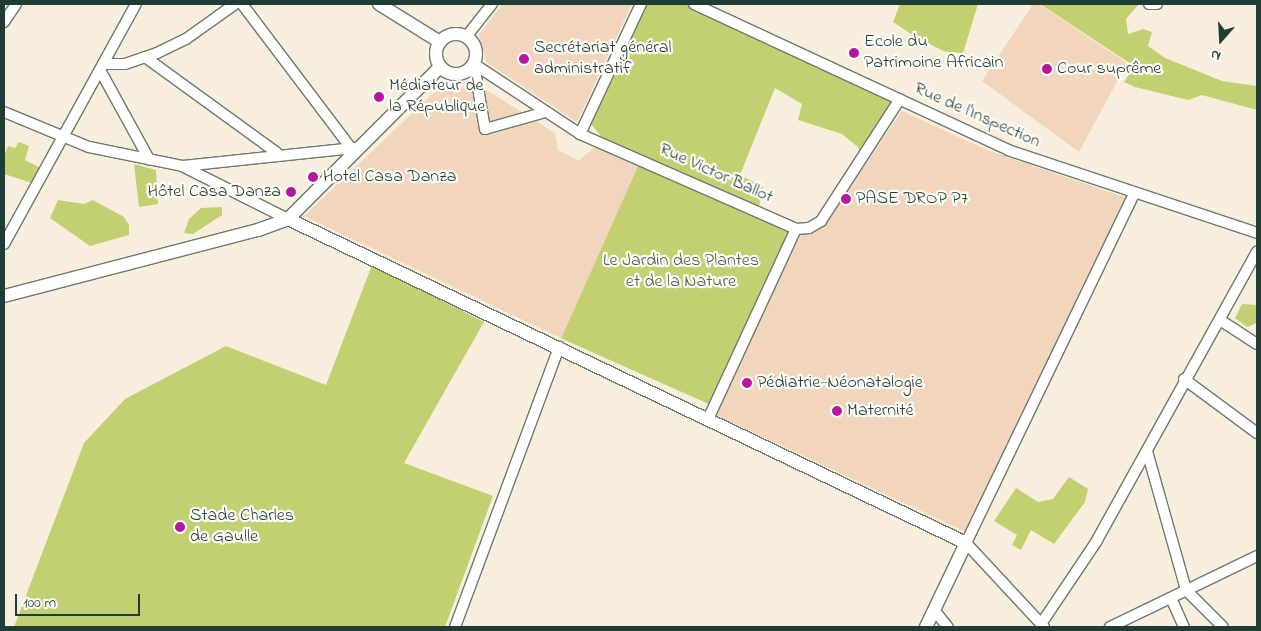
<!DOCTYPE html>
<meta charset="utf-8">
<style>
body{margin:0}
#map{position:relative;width:1261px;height:631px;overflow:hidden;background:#f8eedd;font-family:"Indie Flower",sans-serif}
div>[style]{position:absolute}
.built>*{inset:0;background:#f1d5bd}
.green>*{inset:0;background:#c3d072;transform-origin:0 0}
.roads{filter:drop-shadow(1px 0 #6b7b6f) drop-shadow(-1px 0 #6b7b6f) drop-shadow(0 1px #6b7b6f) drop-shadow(0 -1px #6b7b6f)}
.minor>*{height:10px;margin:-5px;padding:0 5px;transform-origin:5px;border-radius:5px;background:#fff}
.major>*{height:12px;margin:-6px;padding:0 6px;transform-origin:6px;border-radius:6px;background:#fff}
.major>.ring{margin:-6px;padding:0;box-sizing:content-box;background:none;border:12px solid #fff;border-radius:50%}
.dots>*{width:14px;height:14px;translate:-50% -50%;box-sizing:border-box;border:2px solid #fdfcf7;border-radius:50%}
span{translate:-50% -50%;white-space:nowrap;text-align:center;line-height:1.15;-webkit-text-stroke:4.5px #fdfcf7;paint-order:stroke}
.poi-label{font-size:18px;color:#1f3d34}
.left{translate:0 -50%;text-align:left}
.right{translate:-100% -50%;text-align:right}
.street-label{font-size:18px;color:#1f3d34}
.park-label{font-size:18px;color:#486244}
.frame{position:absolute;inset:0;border:5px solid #1f3d34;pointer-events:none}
.north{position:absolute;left:1196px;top:15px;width:50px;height:50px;-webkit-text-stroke:4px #fdfcf7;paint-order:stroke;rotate:199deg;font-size:14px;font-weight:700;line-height:20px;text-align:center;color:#1f3d34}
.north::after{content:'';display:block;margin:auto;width:18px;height:22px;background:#1f3d34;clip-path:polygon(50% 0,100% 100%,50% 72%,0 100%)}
.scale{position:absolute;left:15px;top:594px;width:125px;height:22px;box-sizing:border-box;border:2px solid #1f3d34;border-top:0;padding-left:6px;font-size:15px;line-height:18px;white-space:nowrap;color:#1f3d34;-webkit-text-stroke:4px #fdfcf7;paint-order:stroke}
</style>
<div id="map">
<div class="built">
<i style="clip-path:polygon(502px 4px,632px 4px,577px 122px,486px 62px,479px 35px)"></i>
<i style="clip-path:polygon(1033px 4px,1039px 4px,1127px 63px,1079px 152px,982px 81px)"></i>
<i style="clip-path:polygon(444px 83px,477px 84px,555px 133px,558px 150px,579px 161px,596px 145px,639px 164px,563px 339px,304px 216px)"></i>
<i style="clip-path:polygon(902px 111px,987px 150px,1127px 198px,968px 533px,714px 414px,799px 236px,823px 226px)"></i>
</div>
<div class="green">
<i style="clip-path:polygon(642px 4px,694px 4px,900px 99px,862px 158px,858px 147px,842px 134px,798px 120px,802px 104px,775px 88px,740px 175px,763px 187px,758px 211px,610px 147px,591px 124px)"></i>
<i style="clip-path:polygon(900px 4px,978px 4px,963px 53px,946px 52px,917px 38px,893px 22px)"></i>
<i style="clip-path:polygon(1040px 4px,1139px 4px,1126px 19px,1128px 34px,1143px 29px,1152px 32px,1148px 46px,1165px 58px,1222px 81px,1257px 86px,1257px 110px,1202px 95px,1188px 100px,1135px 87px,1124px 82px,1134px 66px)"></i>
<i style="clip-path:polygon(19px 142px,29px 146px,25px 160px,43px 169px,35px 184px,4px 174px,4px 156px,8px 146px,15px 148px)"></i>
<i style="clip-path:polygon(134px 164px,156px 170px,158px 204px,139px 207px)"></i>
<i style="left:639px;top:164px;width:165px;height:191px;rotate:24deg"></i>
<i style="clip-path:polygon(58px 200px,84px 204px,93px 200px,124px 217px,129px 225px,129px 235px,90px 246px,50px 218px)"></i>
<i style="clip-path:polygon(222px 207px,222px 215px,193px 234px,184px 233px,189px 219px,201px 208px)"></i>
<i style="clip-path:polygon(372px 265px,484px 322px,404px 463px,493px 496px,445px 627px,14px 627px,84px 443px,125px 399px,226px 346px,326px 385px)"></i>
<i style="clip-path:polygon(1242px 304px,1257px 305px,1257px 323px,1247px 327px,1235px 318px)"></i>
<i style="clip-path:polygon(1069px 477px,1088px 489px,1085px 502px,1054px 544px,1031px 530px,1021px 550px,1012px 545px,1017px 535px,994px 521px,1016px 488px,1038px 502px,1053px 499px)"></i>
</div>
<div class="roads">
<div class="minor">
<i style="left:242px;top:4px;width:179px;rotate:52.9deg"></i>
<i style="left:694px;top:4px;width:346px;rotate:24.9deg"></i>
<i style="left:1008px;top:150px;width:262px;rotate:18.4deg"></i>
<i style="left:1149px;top:4px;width:8px"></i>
<i style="left:4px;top:22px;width:22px;rotate:-56deg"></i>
<i style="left:466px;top:37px;width:42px;rotate:-51.8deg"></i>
<i style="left:145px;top:57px;width:163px;rotate:36deg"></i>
<i style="left:103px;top:64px;width:22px"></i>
<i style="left:125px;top:64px;width:34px;rotate:-19deg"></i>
<i style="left:157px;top:53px;width:32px;rotate:-26deg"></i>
<i style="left:186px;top:39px;width:60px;rotate:-35.5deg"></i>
<i style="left:474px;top:64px;width:127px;rotate:33.4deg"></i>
<i style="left:580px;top:134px;width:236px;rotate:23.7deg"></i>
<i style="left:796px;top:229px;width:13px;rotate:-4deg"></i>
<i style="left:809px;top:228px;width:14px;rotate:-30deg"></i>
<i style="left:821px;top:221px;width:145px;rotate:-57.1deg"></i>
<i style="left:474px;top:64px;width:66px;rotate:80.4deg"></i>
<i style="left:485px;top:129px;width:63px;rotate:-15.6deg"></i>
<i style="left:100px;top:70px;width:102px;rotate:61.2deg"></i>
<i style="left:4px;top:112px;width:92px;rotate:22.4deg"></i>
<i style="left:89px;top:147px;width:95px;rotate:11.5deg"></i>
<i style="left:182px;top:166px;width:119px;rotate:26.6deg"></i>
<i style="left:580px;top:134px;width:144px;rotate:-64.9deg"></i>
<i style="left:183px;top:166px;width:172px;rotate:-6deg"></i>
<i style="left:4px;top:244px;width:274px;rotate:-61.2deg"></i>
<i style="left:1220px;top:320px;width:44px;rotate:33deg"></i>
<i style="left:1184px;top:379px;width:91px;rotate:36.5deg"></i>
<i style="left:709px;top:417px;width:207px;rotate:-65.2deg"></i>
<i style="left:1147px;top:451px;width:144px;rotate:74.3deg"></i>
<i style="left:1186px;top:590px;width:52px;rotate:45deg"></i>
<i style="left:1171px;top:598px;width:32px;rotate:66deg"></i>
<i style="left:934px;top:610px;width:22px;rotate:51deg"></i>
<i style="left:1041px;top:624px;width:99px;rotate:-56.1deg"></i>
<i style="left:1096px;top:542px;width:332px;rotate:-61deg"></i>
<i style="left:455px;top:627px;width:299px;rotate:-69.6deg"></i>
<i style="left:1044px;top:627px;width:115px;rotate:-132.9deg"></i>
<i style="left:966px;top:543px;width:387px;rotate:-64.3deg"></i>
<i style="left:1110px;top:627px;width:163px;rotate:-25.8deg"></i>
</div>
<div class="major">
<i style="left:379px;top:4px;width:72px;rotate:31.9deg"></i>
<i class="ring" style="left:436px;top:34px;width:28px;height:28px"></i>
<i style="left:288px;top:219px;width:751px;rotate:25.54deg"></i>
<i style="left:966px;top:543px;width:93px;rotate:115.5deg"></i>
<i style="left:4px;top:296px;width:262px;rotate:-14.6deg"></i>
<i style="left:258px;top:230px;width:32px;rotate:-20deg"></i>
<i style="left:288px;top:219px;width:215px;rotate:-45deg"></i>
</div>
</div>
<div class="dots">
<i style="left:854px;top:53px;background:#b5179e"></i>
<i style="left:524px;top:59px;background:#b5179e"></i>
<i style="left:1047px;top:69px;background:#b5179e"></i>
<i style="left:379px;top:97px;background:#b5179e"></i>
<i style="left:313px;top:177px;background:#b5179e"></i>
<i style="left:291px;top:192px;background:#b5179e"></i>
<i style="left:846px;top:199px;background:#b5179e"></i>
<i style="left:747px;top:383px;background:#b5179e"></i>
<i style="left:837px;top:411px;background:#b5179e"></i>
<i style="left:180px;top:527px;background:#b5179e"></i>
</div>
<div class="poi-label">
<span class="left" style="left:864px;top:53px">Ecole du<br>Patrimoine Africain</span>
<span class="left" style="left:534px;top:59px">Secrétariat général<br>administratif</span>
<span class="left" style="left:1057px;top:69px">Cour suprême</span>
<span class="left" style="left:389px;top:97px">Médiateur de<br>la République</span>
<span class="left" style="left:323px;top:177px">Hotel Casa Danza</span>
<span class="right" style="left:281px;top:192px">Hôtel Casa Danza</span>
<span class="left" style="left:856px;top:199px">PASE DROP P7</span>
<span class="left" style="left:757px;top:383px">Pédiatrie-Néonatalogie</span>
<span class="left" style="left:847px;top:411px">Maternité</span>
<span class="left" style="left:190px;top:527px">Stade Charles<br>de Gaulle</span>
</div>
<div class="street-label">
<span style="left:977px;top:116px;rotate:24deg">Rue de l'Inspection</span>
<span style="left:716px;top:174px;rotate:24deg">Rue Victor Ballot</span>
</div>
<div class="park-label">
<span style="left:681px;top:272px">Le Jardin des Plantes<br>et de la Nature</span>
</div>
<div class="frame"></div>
<div class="north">N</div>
<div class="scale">100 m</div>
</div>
